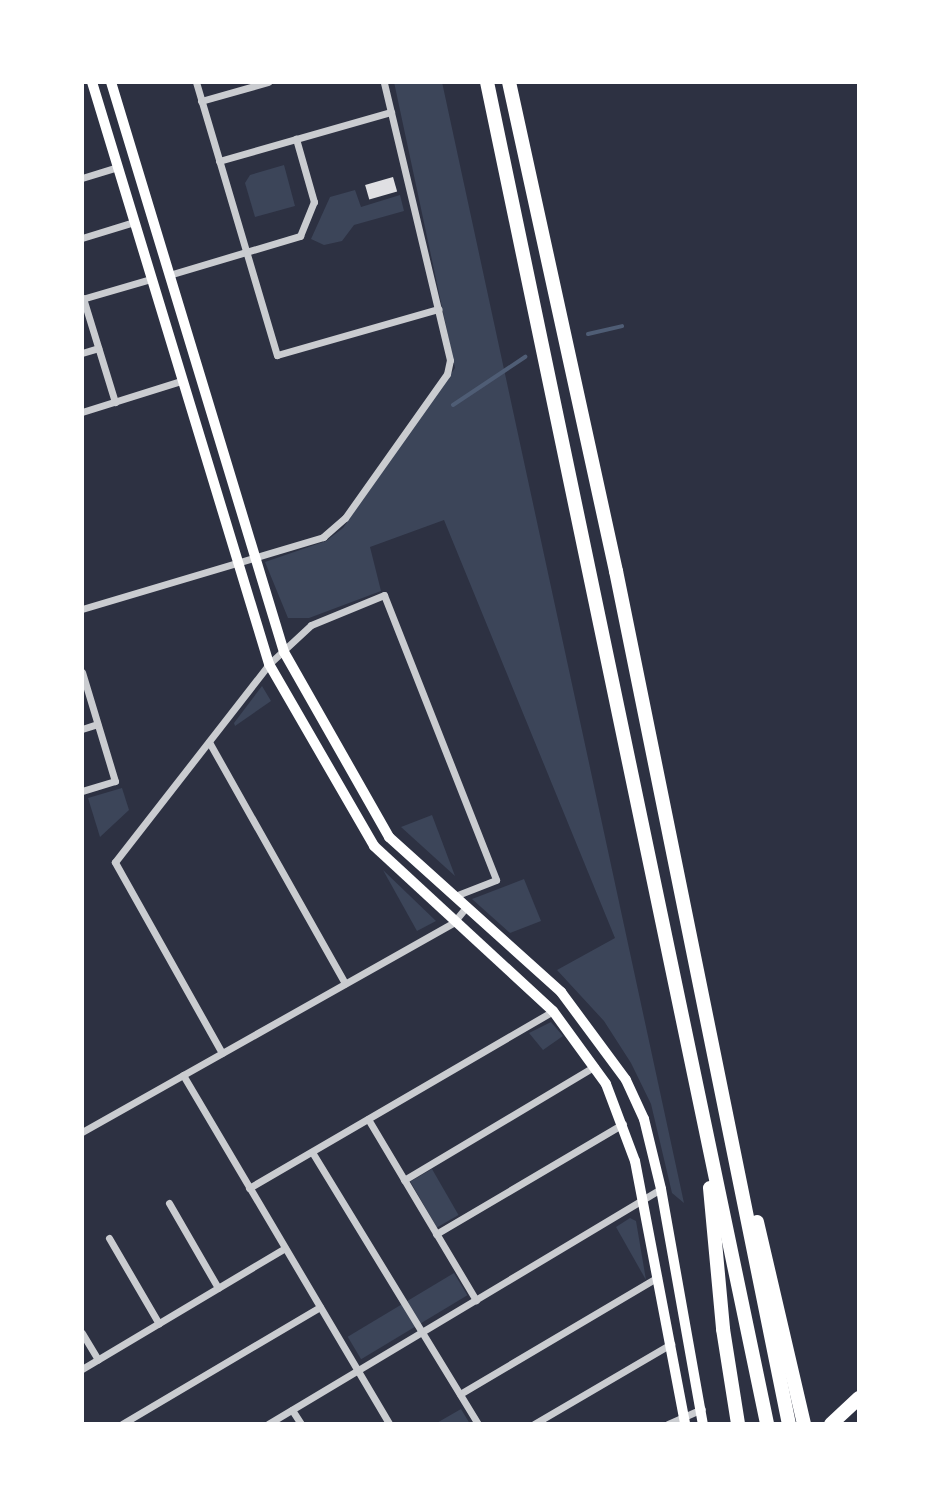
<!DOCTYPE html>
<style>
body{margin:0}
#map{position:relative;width:941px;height:1506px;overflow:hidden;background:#2d3142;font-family:"Work Sans",sans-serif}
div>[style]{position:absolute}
.green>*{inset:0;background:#3c4559;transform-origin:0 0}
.stream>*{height:4px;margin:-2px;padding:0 2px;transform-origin:2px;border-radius:2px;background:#4f5d75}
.building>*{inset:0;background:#e0e0e3;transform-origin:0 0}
.minor>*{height:7px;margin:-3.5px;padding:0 3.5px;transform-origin:3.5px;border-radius:3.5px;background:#caccd0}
.secondary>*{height:10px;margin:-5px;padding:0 5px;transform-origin:5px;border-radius:5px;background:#fff}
.motorway>*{height:14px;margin:-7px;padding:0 7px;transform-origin:7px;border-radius:7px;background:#fff}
span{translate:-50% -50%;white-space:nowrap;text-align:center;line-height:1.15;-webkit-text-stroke:6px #fff;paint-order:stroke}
.frame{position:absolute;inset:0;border:84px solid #fff;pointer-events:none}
</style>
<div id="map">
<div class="green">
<i style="clip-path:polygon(394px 82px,442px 82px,684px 1203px,672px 1193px,651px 1104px,631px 1063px,604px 1021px,557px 970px,615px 938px,444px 520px,370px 547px,381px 591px,309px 618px,288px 618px,265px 562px,326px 541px,343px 528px,455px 368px)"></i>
<i style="clip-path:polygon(284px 165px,295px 206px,255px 217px,245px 183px,250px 175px)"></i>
<i style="clip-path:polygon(355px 190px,361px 207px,400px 195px,404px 211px,354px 225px,342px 241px,324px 245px,311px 239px,330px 197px)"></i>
<i style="clip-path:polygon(262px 686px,271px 701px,235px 726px,234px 723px)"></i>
<i style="clip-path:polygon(122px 788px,129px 810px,100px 837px,88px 798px)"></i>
<i style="clip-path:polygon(432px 815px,455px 876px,401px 827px)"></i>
<i style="clip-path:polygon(383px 870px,436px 921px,417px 931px)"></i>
<i style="clip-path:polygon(524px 879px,541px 921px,510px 933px,472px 899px)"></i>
<i style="clip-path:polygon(551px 1022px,563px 1036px,543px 1050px,529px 1033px)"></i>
<i style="left:432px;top:1169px;width:53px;height:25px;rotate:60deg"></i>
<i style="clip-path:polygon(630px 1218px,636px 1221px,646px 1280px,616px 1227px)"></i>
<i style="left:454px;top:1273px;width:26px;height:124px;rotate:59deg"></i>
<i style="clip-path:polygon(461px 1409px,470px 1424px,435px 1424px)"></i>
</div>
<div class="stream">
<i style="left:588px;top:334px;width:35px;rotate:-13deg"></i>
<i style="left:453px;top:405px;width:87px;rotate:-33.7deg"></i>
</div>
<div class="building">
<i style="left:393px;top:177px;width:15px;height:29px;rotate:74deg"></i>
</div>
<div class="minor">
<i style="left:196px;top:82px;width:285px;rotate:73.5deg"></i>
<i style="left:277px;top:355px;width:168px;rotate:-15.9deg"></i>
<i style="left:201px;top:101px;width:70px;rotate:-15.8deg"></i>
<i style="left:219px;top:161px;width:179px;rotate:-15.9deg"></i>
<i style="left:82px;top:178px;width:37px;rotate:-17deg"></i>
<i style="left:82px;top:238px;width:54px;rotate:-17.1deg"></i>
<i style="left:169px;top:275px;width:137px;rotate:-16.6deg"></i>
<i style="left:300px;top:236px;width:37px;rotate:-68deg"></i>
<i style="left:314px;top:202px;width:66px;rotate:-105.9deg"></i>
<i style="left:83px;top:298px;width:109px;rotate:72.9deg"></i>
<i style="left:82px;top:299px;width:72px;rotate:-16.2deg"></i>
<i style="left:82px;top:353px;width:17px;rotate:-17deg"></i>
<i style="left:82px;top:412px;width:104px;rotate:-17.4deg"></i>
<i style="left:82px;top:609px;width:252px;rotate:-16.6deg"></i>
<i style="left:323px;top:537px;width:29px;rotate:-41deg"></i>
<i style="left:345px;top:518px;width:176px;rotate:-54.7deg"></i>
<i style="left:447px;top:374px;width:14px;rotate:-78deg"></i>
<i style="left:450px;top:360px;width:286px;rotate:-103.4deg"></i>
<i style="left:82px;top:672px;width:114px;rotate:73.2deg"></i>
<i style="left:115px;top:781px;width:34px;rotate:163deg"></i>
<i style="left:82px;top:729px;width:16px;rotate:-18deg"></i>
<i style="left:209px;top:742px;width:277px;rotate:60.6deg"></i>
<i style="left:222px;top:1053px;width:219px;rotate:-119.3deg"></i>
<i style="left:115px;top:862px;width:251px;rotate:-52.1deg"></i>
<i style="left:269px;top:664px;width:57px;rotate:-42.9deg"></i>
<i style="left:311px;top:625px;width:79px;rotate:-22.3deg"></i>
<i style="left:384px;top:595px;width:306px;rotate:68.5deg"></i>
<i style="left:496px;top:880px;width:44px;rotate:158.7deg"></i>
<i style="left:183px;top:1075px;width:405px;rotate:59.4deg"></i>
<i style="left:368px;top:1119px;width:211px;rotate:59.2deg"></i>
<i style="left:82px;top:1132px;width:427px;rotate:-29.4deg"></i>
<i style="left:454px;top:922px;width:21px;rotate:-51deg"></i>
<i style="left:312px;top:1152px;width:319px;rotate:58.6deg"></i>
<i style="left:404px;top:1180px;width:222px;rotate:-30.8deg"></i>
<i style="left:249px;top:1188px;width:352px;rotate:-30.2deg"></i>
<i style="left:169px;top:1203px;width:98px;rotate:60deg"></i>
<i style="left:436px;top:1234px;width:217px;rotate:-30.5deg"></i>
<i style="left:109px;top:1238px;width:99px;rotate:59.8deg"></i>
<i style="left:82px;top:1333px;width:31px;rotate:59deg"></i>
<i style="left:82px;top:1369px;width:236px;rotate:-30.8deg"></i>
<i style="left:460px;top:1394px;width:230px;rotate:-30.6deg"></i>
<i style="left:292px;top:1410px;width:17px;rotate:57deg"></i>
<i style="left:122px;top:1424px;width:230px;rotate:-30.6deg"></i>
<i style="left:268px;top:1424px;width:458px;rotate:-30.9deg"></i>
<i style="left:534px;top:1424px;width:159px;rotate:-30.3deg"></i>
<i style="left:668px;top:1424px;width:37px;rotate:-24deg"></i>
</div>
<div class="secondary">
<i style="left:92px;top:82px;width:608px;rotate:73.08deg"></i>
<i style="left:269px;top:664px;width:210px;rotate:60deg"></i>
<i style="left:374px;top:846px;width:243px;rotate:42.7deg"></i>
<i style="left:553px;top:1011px;width:90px;rotate:54deg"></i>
<i style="left:606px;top:1084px;width:82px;rotate:69.4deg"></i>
<i style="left:635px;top:1161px;width:268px;rotate:79.2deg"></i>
<i style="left:111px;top:82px;width:596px;rotate:73.12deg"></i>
<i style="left:284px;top:652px;width:213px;rotate:60.4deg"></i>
<i style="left:389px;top:837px;width:232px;rotate:42deg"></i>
<i style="left:561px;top:992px;width:109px;rotate:53.5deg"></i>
<i style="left:626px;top:1080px;width:43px;rotate:65.2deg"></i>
<i style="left:644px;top:1119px;width:72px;rotate:76.3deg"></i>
<i style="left:661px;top:1189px;width:239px;rotate:79.9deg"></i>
</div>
<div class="motorway">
<i style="left:487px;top:82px;width:1371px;rotate:78.21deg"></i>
<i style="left:509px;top:82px;width:501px;rotate:77.66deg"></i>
<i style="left:616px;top:571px;width:870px;rotate:78.54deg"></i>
<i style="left:710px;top:1188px;width:142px;rotate:84.7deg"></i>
<i style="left:723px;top:1329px;width:96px;rotate:81deg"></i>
<i style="left:757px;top:1222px;width:207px;rotate:76.9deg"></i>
<i style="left:831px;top:1424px;width:38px;rotate:-43deg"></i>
</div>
<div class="frame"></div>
</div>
